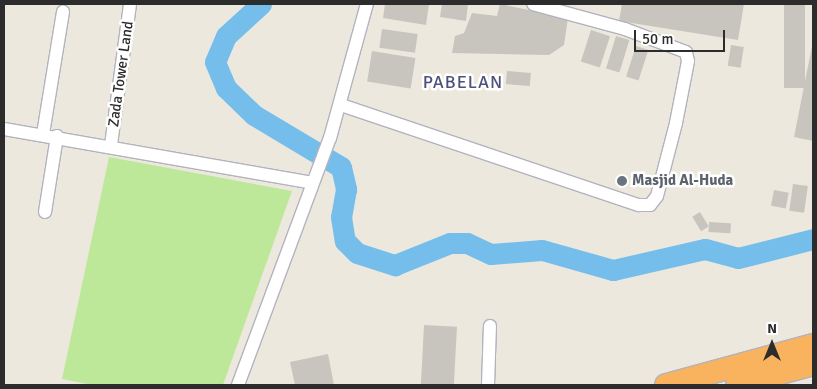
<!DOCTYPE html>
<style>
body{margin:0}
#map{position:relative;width:817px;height:389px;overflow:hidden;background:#ede8de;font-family:Signika,sans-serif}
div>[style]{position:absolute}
.pitch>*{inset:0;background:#bee899}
.river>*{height:21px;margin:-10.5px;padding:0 10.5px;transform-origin:10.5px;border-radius:10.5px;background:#75beeb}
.building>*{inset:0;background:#c8c5be;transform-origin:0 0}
.roads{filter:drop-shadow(1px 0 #b2b3be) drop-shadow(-1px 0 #b2b3be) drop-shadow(0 1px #b2b3be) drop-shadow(0 -1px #b2b3be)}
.street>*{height:12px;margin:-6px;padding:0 6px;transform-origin:6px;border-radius:6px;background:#fff}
.highway>*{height:22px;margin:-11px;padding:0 11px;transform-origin:11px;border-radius:11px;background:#f9b25d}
.dots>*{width:14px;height:14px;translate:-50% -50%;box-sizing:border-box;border:2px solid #fff;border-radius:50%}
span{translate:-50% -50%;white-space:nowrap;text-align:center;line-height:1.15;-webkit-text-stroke:5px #fff;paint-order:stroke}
.street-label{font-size:15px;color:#2c2c2c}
.worship-label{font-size:15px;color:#5b616d;font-weight:700}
.left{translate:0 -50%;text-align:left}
.quarter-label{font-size:18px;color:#4d507b;letter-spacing:1px}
.frame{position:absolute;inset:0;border:5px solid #2c2c2c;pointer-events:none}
.north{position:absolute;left:747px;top:319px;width:50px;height:50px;-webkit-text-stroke:4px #fff;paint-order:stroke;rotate:0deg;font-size:14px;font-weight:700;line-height:20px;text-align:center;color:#2c2c2c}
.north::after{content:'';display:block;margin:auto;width:18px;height:22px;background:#2c2c2c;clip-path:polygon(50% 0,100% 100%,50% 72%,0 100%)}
.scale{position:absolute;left:634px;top:30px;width:91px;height:22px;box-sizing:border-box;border:2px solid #2c2c2c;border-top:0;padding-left:6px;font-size:15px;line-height:18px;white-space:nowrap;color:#2c2c2c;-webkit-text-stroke:4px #fff;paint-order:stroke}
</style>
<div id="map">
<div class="pitch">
<i style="clip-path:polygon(109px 157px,292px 191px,223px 385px,92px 385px,62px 379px)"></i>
</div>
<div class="river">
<i style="left:261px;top:4px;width:47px;rotate:137.6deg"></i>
<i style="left:226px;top:36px;width:28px;rotate:113deg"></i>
<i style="left:215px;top:62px;width:28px;rotate:67deg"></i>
<i style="left:226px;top:88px;width:39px;rotate:44deg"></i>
<i style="left:254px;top:115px;width:101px;rotate:30.9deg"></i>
<i style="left:341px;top:167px;width:23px;rotate:77deg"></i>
<i style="left:346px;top:189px;width:28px;rotate:100deg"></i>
<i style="left:341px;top:217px;width:24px;rotate:81deg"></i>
<i style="left:345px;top:241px;width:17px;rotate:45deg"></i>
<i style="left:357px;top:253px;width:40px;rotate:18deg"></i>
<i style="left:395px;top:265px;width:59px;rotate:-21.8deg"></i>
<i style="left:450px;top:243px;width:17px"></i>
<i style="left:467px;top:243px;width:26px;rotate:25deg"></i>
<i style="left:491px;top:254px;width:51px;rotate:-4.5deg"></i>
<i style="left:542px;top:250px;width:74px;rotate:15.7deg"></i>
<i style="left:613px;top:270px;width:94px;rotate:-12.9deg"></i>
<i style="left:705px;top:249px;width:34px;rotate:15deg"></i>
<i style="left:738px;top:258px;width:77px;rotate:-14.2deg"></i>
</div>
<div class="building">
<i style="clip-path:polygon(385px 4px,429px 4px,426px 25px,383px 18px)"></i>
<i style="clip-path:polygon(442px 4px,468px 4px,466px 21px,440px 17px)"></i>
<i style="clip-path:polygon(500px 4px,568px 18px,564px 45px,549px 55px,452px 53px,455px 36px,464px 33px,472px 13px,497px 16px)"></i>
<i style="clip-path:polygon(622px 4px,744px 4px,738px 40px,619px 21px)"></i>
<i style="left:784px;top:4px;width:21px;height:84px"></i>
<i style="left:382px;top:29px;width:36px;height:19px;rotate:8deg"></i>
<i style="left:591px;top:30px;width:20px;height:33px;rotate:18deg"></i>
<i style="left:616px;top:36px;width:14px;height:34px;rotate:17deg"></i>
<i style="left:731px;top:45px;width:13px;height:21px;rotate:9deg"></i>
<i style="left:636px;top:46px;width:13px;height:32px;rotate:18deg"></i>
<i style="clip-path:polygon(812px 46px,813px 46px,813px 141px,794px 137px)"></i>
<i style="left:372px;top:51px;width:44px;height:31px;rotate:9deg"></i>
<i style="left:507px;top:71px;width:24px;height:13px;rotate:5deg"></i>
<i style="left:793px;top:184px;width:15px;height:27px;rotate:8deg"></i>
<i style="left:774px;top:190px;width:15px;height:16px;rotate:11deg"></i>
<i style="left:700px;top:212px;width:17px;height:9px;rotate:59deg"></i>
<i style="left:709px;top:222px;width:22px;height:10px;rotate:3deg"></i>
<i style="left:424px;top:325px;width:33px;height:60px;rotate:3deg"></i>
<i style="clip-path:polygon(328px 354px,334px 385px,295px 385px,290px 362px)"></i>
</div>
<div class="roads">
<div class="street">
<i style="left:341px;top:105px;width:314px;rotate:18.6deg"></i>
<i style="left:639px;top:205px;width:11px"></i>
<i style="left:650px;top:205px;width:11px;rotate:-52deg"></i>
<i style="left:657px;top:196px;width:75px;rotate:-75.4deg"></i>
<i style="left:676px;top:123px;width:63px;rotate:-79deg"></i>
<i style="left:688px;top:61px;width:9px;rotate:-103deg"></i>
<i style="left:686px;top:52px;width:65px;rotate:-159.3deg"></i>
<i style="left:625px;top:29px;width:95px;rotate:-164.8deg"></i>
<i style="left:4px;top:129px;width:313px;rotate:9.9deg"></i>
<i style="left:43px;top:134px;width:124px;rotate:-80.7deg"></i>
<i style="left:111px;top:145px;width:142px;rotate:-82.3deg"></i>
<i style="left:45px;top:212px;width:77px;rotate:-81deg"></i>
<i style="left:238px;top:385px;width:264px;rotate:-69.6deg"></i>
<i style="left:330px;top:138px;width:139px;rotate:-74.6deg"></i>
<i style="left:488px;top:385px;width:59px;rotate:-88.1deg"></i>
</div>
<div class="highway">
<i style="left:666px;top:385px;width:152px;rotate:-15.2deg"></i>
<i style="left:737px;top:385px;width:79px;rotate:-15.4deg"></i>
</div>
</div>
<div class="dots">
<i style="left:622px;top:181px;background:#6b7280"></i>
</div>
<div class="street-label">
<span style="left:121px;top:74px;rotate:-82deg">Zada Tower Land</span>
</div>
<div class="worship-label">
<span class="left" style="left:632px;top:181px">Masjid Al-Huda</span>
</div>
<div class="quarter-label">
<span style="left:463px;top:82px">PABELAN</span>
</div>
<div class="frame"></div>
<div class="north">N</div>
<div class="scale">50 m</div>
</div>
